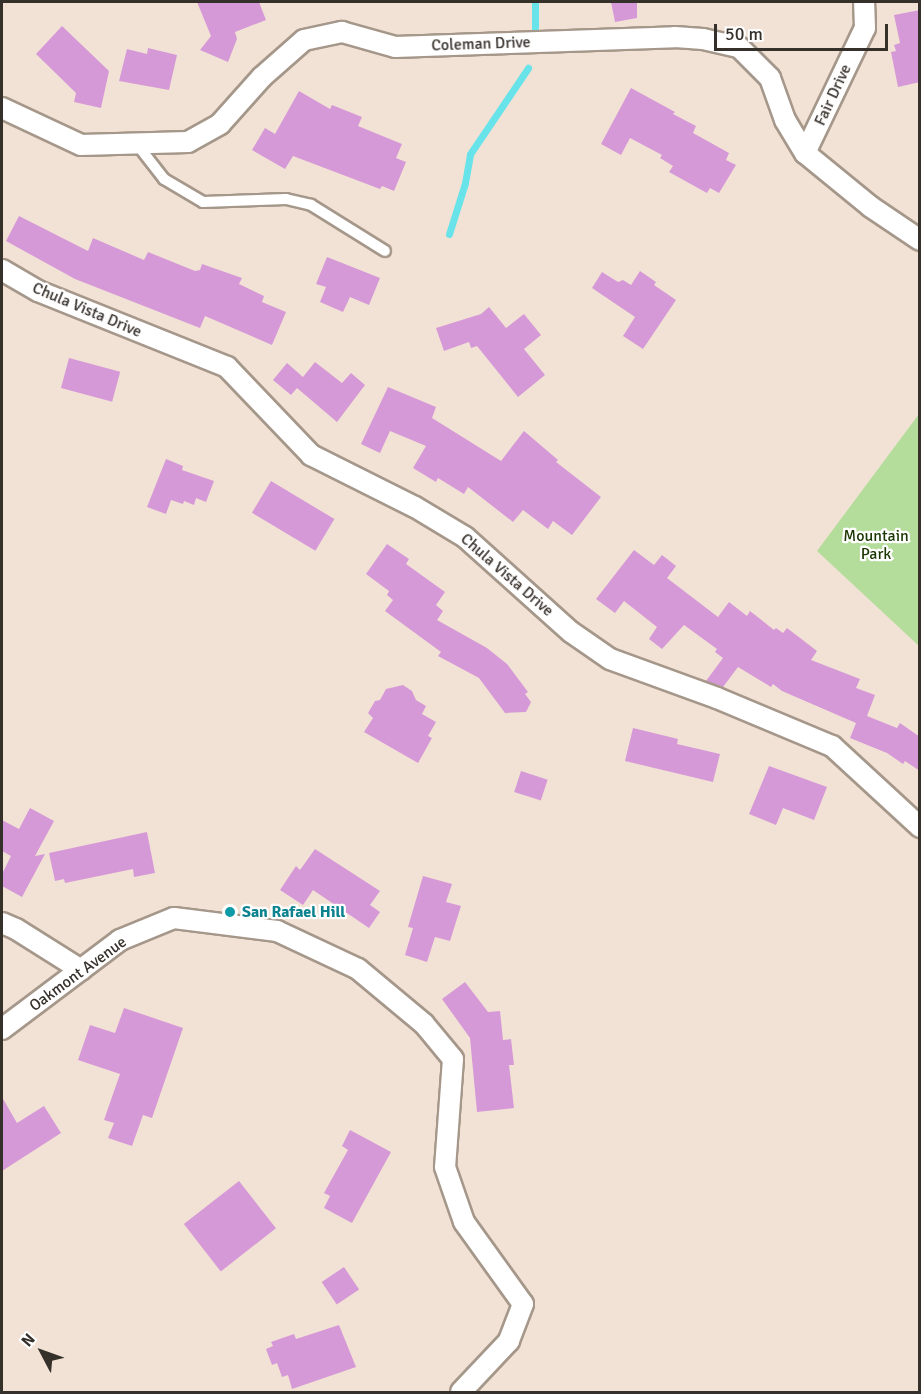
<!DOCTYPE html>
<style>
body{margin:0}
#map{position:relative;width:921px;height:1394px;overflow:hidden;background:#f2e2d5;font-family:Signika,sans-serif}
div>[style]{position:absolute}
.green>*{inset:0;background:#b4dd9c}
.stream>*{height:7px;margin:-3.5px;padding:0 3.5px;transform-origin:3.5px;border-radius:3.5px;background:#68e3e9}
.building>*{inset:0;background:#d699d7;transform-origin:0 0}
.roads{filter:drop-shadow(2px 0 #a5978a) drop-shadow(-2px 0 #a5978a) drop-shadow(0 2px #a5978a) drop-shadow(0 -2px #a5978a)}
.service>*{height:10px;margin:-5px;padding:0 5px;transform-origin:5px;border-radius:5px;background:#fff}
.minor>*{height:20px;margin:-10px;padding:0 10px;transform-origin:10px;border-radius:10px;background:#fff}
.dots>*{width:16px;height:16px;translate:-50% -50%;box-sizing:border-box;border:3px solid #fff;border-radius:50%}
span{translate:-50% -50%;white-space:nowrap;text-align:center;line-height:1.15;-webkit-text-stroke:4.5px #fff;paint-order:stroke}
.street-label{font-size:16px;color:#36302b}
.park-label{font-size:16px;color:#1a3602}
.culture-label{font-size:16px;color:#0d838f;font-weight:700}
.left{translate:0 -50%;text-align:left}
.frame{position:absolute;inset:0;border:3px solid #36302b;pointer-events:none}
.north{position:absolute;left:12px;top:1322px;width:60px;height:60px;-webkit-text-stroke:4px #fff;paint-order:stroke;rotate:311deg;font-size:16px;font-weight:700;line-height:24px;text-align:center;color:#36302b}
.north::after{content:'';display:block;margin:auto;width:21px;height:27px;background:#36302b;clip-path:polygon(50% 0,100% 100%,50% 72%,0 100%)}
.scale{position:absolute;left:714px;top:24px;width:174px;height:27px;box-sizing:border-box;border:3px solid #36302b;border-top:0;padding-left:8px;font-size:18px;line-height:21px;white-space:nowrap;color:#36302b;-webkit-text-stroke:4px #fff;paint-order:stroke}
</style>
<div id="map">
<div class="green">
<i style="clip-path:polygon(919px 414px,919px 646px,817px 551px)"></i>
</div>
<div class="stream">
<i style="left:535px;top:2px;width:26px;rotate:90deg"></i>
<i style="left:449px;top:234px;width:53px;rotate:-72.6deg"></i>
<i style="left:465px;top:183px;width:29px;rotate:-80deg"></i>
<i style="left:470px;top:154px;width:104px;rotate:-56deg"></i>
</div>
<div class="building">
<i style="clip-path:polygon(197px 2px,259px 2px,266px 20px,235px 32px,237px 39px,228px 62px,200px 50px,211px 36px)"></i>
<i style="clip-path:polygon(611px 2px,637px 2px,637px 18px,615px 22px)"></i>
<i style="clip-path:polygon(920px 10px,920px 82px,898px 87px,891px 52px,896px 51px,894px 45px,900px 43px,894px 15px)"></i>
<i style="clip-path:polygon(62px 26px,109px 71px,101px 108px,74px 102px,76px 93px,36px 54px)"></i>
<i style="clip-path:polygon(148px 48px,177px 55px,169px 90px,119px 81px,127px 49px,147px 54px)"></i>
<i style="clip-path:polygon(631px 88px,675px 112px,673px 114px,696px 126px,693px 133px,729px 153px,726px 160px,736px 165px,719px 193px,710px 188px,707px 193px,669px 172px,673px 166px,660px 158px,662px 155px,630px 138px,621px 155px,601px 144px)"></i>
<i style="clip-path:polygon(299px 91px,330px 109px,332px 105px,362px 117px,358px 126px,402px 144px,396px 158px,406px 162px,394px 191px,382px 186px,380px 189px,293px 156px,285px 169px,252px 150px,265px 128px,275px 134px)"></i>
<i style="clip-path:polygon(19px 216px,88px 251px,93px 238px,144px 260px,148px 252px,195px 271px,200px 270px,202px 264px,242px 278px,239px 284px,264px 296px,262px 302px,286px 312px,272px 345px,205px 316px,200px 328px,75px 279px,6px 241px)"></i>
<i style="clip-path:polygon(327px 257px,380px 278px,369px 305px,350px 297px,343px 312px,320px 302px,326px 287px,316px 284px)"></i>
<i style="clip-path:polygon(640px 271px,656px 282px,654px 285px,676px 300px,643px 349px,623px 336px,635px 317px,592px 288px,602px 272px,618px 282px,623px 280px,631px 285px)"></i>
<i style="clip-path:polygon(489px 307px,506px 328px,524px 314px,541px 335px,524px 349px,545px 375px,518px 397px,477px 346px,471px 348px,469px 342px,444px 351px,436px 328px,481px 314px)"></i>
<i style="left:69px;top:358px;width:53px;height:31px;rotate:15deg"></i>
<i style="clip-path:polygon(315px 362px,342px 383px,351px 373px,365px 385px,337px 422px,297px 388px,291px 395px,273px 380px,287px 363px,303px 377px)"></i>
<i style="clip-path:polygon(388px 387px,436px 407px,432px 418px,501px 461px,524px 431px,558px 460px,556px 462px,601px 497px,572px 535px,553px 521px,548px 529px,523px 510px,513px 522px,468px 487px,464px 494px,438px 478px,436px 482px,413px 468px,426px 446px,390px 431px,380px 453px,361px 444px)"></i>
<i style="clip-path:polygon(166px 459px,183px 466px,182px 470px,214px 481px,206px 502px,196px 498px,194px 505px,184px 501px,183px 504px,171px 500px,166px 514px,147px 507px)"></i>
<i style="left:271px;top:481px;width:74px;height:37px;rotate:31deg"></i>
<i style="clip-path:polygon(387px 544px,409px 559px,406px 564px,445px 592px,436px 605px,443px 611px,437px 620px,487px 648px,507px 664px,528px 692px,525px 694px,531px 702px,526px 712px,505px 713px,479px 678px,438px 656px,441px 652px,385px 611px,393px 600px,387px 595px,389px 591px,366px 574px)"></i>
<i style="clip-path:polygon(634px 550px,654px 565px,662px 555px,676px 566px,667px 578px,718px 617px,729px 602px,747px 616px,750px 611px,774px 630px,776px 628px,783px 633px,787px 628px,817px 651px,811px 660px,860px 679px,856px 688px,875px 695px,867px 716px,897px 728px,900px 723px,920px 737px,920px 771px,905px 761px,903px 764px,887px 753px,850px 738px,856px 723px,782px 691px,773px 684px,771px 687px,738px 667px,723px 687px,706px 681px,723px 658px,715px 652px,717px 649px,684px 625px,662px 649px,649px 639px,657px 627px,624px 601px,615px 613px,596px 599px)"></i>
<i style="clip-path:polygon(403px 685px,412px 691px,416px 700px,426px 706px,422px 714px,436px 722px,428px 736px,432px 738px,418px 763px,364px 732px,373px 718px,368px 713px,375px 701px,380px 700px,386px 689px)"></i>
<i style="clip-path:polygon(633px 728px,678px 739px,677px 744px,720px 754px,713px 782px,625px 761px)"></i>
<i style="clip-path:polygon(769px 766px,827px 787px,814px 820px,783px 808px,776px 825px,749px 814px)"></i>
<i style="left:521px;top:771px;width:28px;height:22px;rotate:18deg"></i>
<i style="clip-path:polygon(30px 808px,54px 821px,35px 856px,45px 854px,22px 897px,2px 886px,2px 874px,11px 856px,2px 851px,2px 820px,19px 829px)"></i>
<i style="clip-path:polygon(147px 832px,155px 873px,134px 877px,133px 869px,65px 883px,64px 879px,55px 881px,49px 853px)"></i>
<i style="clip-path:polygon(315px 849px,380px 891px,370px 905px,380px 912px,369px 928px,313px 890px,303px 905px,280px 890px,296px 866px,300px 870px)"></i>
<i style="clip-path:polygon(423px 876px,452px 884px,446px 902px,461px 906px,450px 941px,435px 937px,427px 962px,405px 955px,413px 928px,408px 927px)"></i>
<i style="clip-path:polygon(465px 982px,488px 1012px,500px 1011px,503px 1040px,511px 1039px,514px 1065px,509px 1065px,514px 1108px,477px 1112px,470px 1038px,442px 999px)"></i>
<i style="clip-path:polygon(124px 1008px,183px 1028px,152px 1118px,143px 1115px,132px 1146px,108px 1138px,114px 1123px,104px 1120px,120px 1074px,78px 1060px,90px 1025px,115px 1033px)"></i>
<i style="clip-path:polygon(2px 1097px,17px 1123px,44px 1106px,61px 1133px,2px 1171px)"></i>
<i style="clip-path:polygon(350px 1130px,391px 1152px,352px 1223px,324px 1208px,330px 1196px,324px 1193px,348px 1150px,342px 1146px)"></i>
<i style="left:239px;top:1181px;width:60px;height:70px;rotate:52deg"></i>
<i style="left:344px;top:1267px;width:27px;height:27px;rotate:56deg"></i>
<i style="clip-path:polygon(339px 1325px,356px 1367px,292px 1389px,288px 1375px,282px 1377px,277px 1363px,272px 1365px,266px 1349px,273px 1346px,271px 1342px,294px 1334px,296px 1339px)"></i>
</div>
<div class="roads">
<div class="service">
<i style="left:136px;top:143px;width:46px;rotate:52.1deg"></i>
<i style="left:164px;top:179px;width:45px;rotate:30.5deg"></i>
<i style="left:203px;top:202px;width:83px;rotate:-2.1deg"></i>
<i style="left:286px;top:199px;width:26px;rotate:13deg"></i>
<i style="left:311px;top:205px;width:87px;rotate:31.9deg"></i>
</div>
<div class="minor">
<i style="left:2px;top:108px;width:87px;rotate:25.1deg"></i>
<i style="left:81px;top:145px;width:107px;rotate:-1.6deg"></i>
<i style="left:188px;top:142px;width:37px;rotate:-29deg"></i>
<i style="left:220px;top:124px;width:63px;rotate:-48.2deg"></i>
<i style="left:262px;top:77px;width:56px;rotate:-41.4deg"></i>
<i style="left:304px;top:40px;width:39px;rotate:-12deg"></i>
<i style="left:342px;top:32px;width:55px;rotate:15.8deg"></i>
<i style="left:395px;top:47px;width:280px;rotate:-2deg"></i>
<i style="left:675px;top:37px;width:28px;rotate:4deg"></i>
<i style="left:703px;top:39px;width:37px;rotate:13deg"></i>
<i style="left:739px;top:47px;width:44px;rotate:45deg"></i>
<i style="left:770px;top:78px;width:45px;rotate:70.3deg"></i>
<i style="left:785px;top:120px;width:39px;rotate:59deg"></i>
<i style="left:805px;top:153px;width:85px;rotate:39.3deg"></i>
<i style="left:871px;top:207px;width:59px;rotate:34deg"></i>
<i style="left:805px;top:153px;width:139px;rotate:-64.4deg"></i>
<i style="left:865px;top:28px;width:26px;rotate:-92deg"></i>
<i style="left:2px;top:270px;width:42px;rotate:30.3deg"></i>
<i style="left:38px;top:291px;width:204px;rotate:21.9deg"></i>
<i style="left:227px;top:367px;width:122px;rotate:46.3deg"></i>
<i style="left:311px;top:455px;width:116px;rotate:26.6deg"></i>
<i style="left:415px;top:507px;width:58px;rotate:31deg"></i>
<i style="left:465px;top:537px;width:142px;rotate:41.9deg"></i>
<i style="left:571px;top:632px;width:47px;rotate:34.7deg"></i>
<i style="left:610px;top:659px;width:114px;rotate:20deg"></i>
<i style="left:717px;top:698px;width:125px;rotate:22.7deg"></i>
<i style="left:832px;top:746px;width:120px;rotate:42.6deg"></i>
<i style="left:2px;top:923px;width:15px;rotate:23deg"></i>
<i style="left:16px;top:929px;width:77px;rotate:32.2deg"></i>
<i style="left:2px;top:1029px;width:148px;rotate:-37deg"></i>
<i style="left:120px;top:940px;width:58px;rotate:-22.2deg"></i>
<i style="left:174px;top:918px;width:104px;rotate:7.2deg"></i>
<i style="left:277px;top:931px;width:89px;rotate:25.1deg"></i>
<i style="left:358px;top:969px;width:86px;rotate:39.8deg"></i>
<i style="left:424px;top:1024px;width:45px;rotate:50.4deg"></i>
<i style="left:453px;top:1059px;width:108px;rotate:94.2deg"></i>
<i style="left:445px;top:1167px;width:58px;rotate:70.9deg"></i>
<i style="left:464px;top:1222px;width:101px;rotate:54.3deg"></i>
<i style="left:523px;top:1304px;width:40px;rotate:111deg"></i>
<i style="left:509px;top:1341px;width:70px;rotate:133.3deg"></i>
</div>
</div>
<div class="dots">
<i style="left:230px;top:912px;background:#0f9aa8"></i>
</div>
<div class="street-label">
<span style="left:481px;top:44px;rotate:-2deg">Coleman Drive</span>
<span style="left:833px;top:95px;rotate:-65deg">Fair Drive</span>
<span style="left:87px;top:310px;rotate:23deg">Chula Vista Drive</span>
<span style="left:507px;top:575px;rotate:41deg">Chula Vista Drive</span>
<span style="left:78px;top:974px;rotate:-36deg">Oakmont Avenue</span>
</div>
<div class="park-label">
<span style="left:876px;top:545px">Mountain<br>Park</span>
</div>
<div class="culture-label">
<span class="left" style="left:242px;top:912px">San Rafael Hill</span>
</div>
<div class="frame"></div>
<div class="north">N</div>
<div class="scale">50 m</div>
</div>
